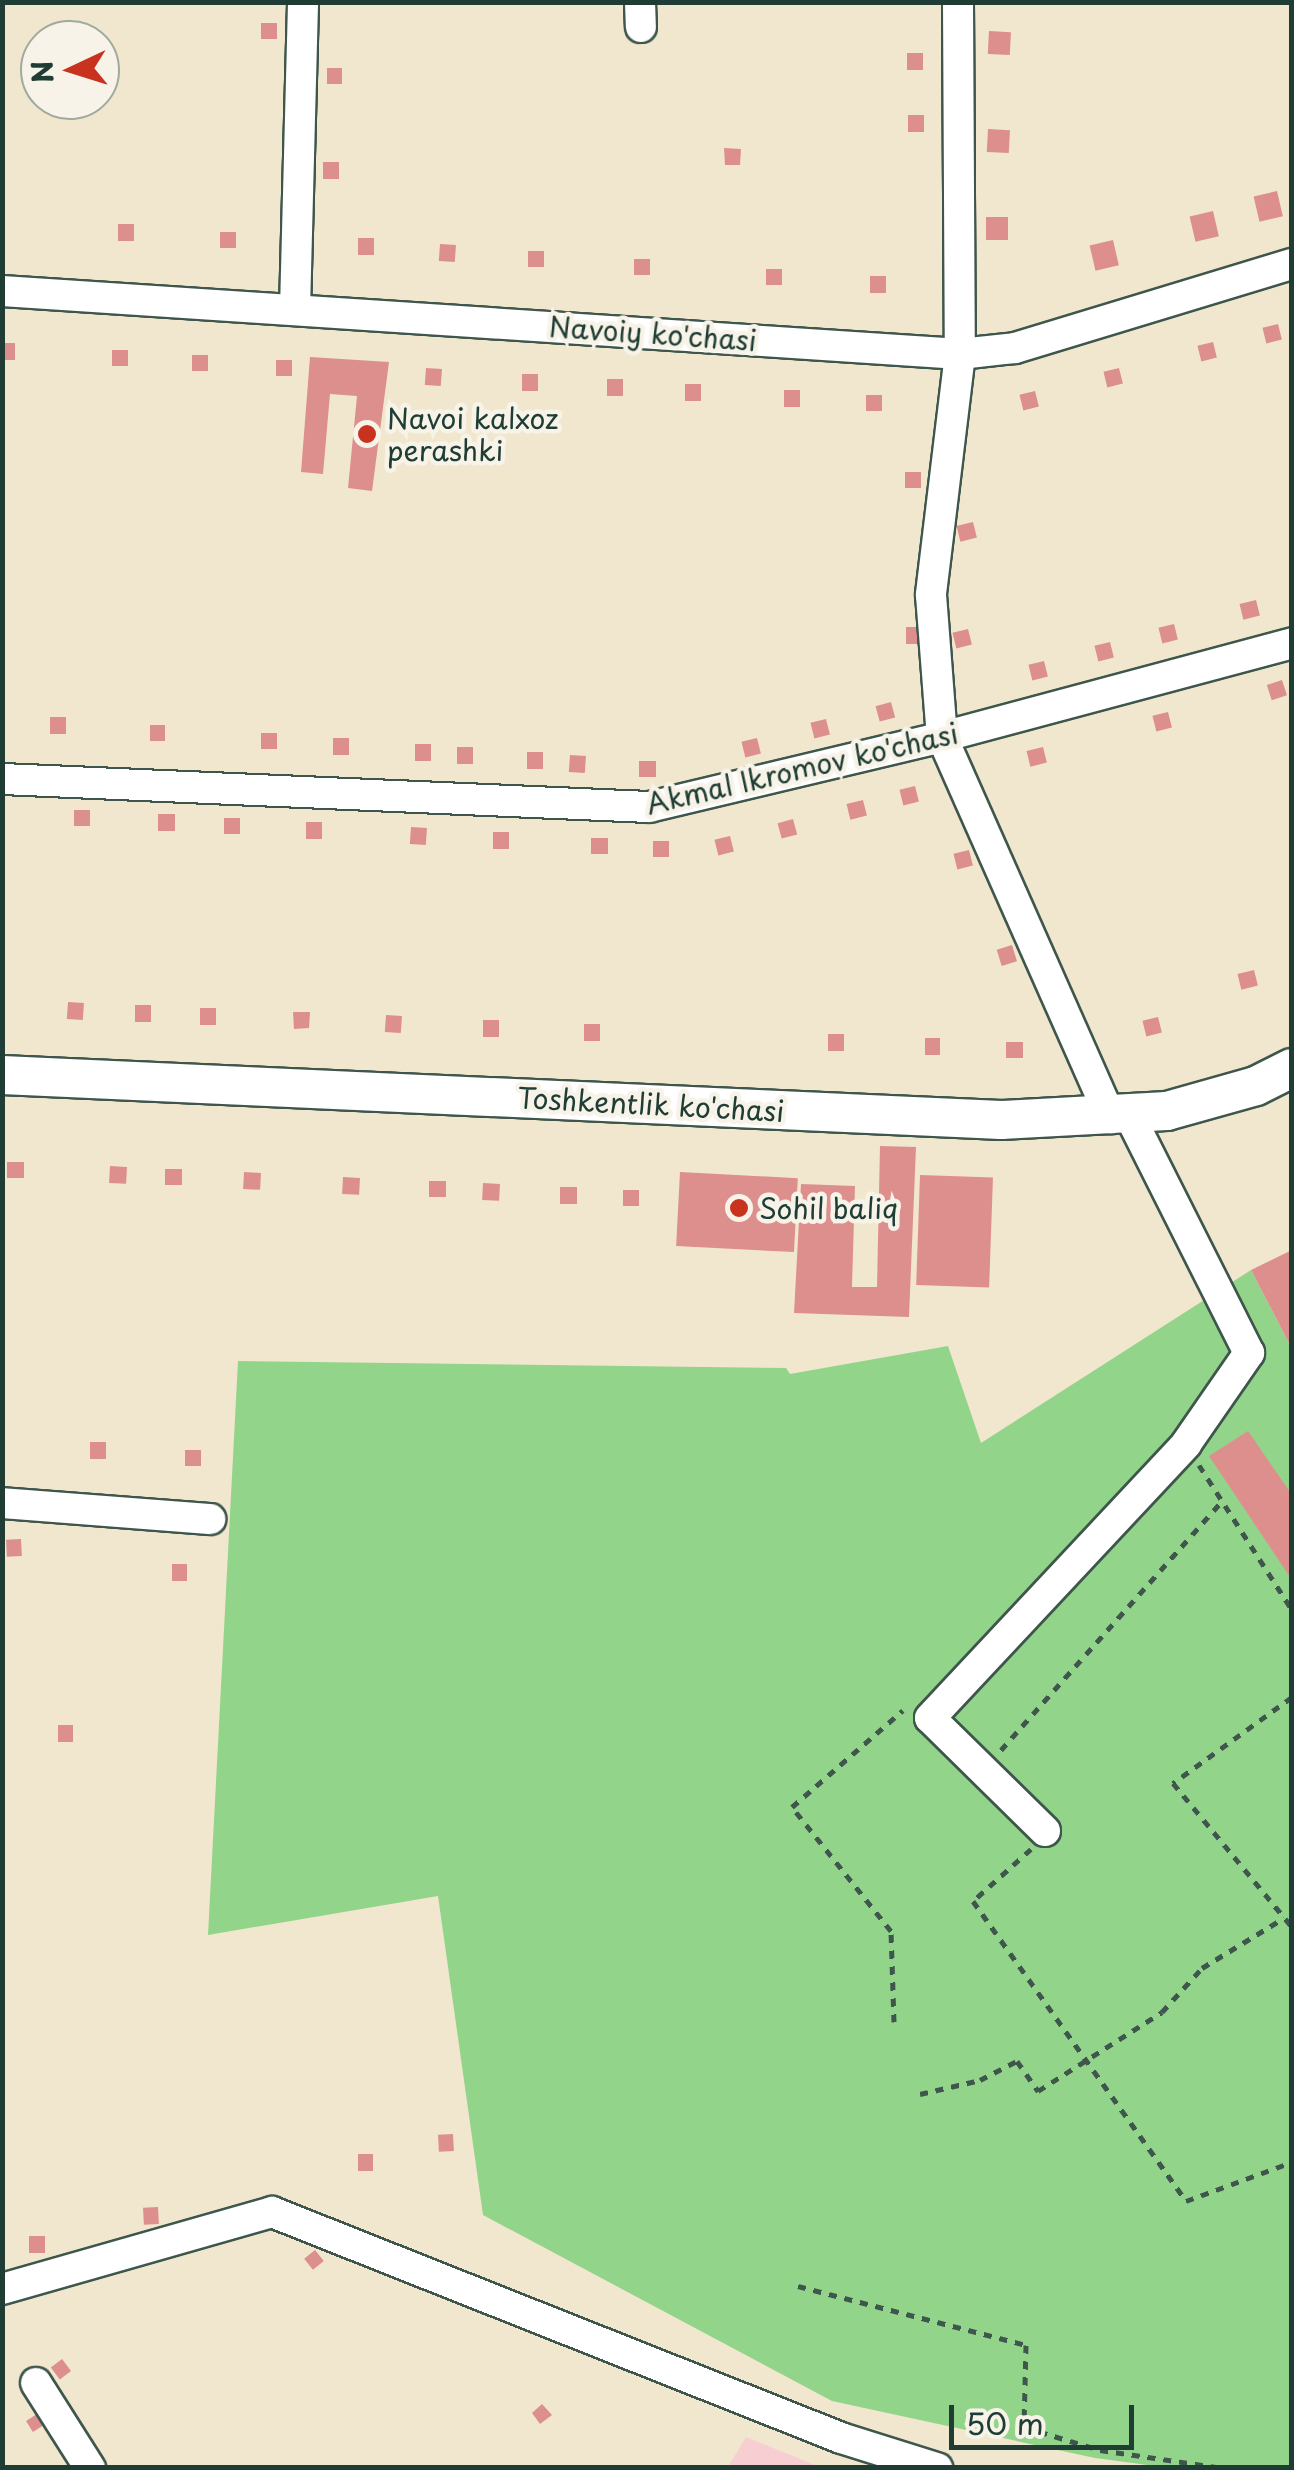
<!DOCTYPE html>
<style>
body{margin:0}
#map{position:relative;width:1294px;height:2470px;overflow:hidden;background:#f1e7ce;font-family:"Playpen Sans",sans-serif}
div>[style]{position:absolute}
.built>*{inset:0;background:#f7cfd3}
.green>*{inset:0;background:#93d48b}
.building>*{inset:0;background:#dd8f8e;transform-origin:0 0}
.path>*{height:5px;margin-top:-2.5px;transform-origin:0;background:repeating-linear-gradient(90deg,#3e564b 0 8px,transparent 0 16px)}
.roads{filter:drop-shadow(2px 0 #3e564b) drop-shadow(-2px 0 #3e564b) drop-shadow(0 2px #3e564b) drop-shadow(0 -2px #3e564b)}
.minor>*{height:30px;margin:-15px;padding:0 15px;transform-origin:15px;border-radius:15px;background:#fff}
.major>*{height:38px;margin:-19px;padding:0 19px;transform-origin:19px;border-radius:19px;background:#fff}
.dots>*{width:28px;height:28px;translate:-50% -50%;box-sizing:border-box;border:5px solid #f7f3e8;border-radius:50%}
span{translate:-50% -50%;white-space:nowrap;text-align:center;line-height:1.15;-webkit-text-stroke:9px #f7f3e8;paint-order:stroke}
.street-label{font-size:28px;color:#1f3d34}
.poi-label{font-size:28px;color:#1f3d34}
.left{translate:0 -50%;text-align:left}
.frame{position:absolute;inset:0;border:5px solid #1f3d34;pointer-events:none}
.north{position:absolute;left:20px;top:20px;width:100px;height:100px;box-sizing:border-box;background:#f7f3e8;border:2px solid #a1aaa0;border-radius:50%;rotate:266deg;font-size:28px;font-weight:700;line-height:40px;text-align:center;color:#1f3d34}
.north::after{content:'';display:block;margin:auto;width:35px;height:45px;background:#c8321e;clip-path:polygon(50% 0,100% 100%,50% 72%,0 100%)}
.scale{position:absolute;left:949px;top:2405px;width:185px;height:45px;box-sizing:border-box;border:5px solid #1f3d34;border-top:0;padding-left:12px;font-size:30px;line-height:35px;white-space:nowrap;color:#1f3d34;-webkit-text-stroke:8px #f7f3e8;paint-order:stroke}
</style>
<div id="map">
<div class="built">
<i style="clip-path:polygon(746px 2437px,820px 2467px,728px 2467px)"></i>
</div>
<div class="green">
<i style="clip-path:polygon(1251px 1270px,1292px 1349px,1291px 2467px,1170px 2468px,1095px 2458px,832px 2401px,483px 2215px,438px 1896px,208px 1935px,238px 1361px,786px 1368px,790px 1374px,948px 1346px,981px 1443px)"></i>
</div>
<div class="building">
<i style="left:261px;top:23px;width:16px;height:16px"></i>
<i style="left:989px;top:31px;width:22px;height:23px;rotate:3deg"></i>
<i style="left:907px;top:53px;width:16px;height:17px"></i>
<i style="left:327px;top:68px;width:15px;height:16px"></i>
<i style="left:908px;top:115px;width:16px;height:17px"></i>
<i style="left:988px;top:129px;width:22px;height:23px;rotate:3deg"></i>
<i style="clip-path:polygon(724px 148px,741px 149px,740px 165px,725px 165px)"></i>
<i style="left:323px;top:162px;width:16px;height:17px"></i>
<i style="left:1277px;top:191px;width:26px;height:24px;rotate:77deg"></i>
<i style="left:1213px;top:211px;width:26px;height:24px;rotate:77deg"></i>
<i style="left:986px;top:217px;width:22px;height:23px"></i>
<i style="left:118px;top:224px;width:16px;height:17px"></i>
<i style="left:220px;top:232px;width:16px;height:16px"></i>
<i style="left:358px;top:238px;width:16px;height:17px"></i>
<i style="left:1113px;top:240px;width:26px;height:24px;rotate:77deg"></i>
<i style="left:440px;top:244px;width:16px;height:17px;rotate:4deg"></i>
<i style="left:528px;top:251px;width:16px;height:16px"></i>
<i style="left:634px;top:259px;width:16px;height:16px"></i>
<i style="left:766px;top:269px;width:16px;height:16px"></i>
<i style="left:886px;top:276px;width:17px;height:16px;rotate:90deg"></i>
<i style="left:1278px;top:324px;width:16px;height:16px;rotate:76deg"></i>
<i style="left:1213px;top:342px;width:16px;height:16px;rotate:76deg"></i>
<i style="left:2px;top:343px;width:13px;height:17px"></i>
<i style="left:112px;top:350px;width:16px;height:16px"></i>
<i style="left:192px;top:355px;width:16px;height:16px"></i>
<i style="clip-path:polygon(310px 357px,389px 362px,372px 491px,348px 488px,357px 396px,330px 394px,323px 474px,301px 472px)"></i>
<i style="left:276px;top:360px;width:16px;height:16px"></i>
<i style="left:426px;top:368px;width:16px;height:17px;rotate:4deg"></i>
<i style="left:1119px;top:368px;width:16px;height:16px;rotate:76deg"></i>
<i style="left:522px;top:374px;width:16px;height:17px"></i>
<i style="left:607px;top:379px;width:16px;height:17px"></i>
<i style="left:685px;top:384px;width:16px;height:17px"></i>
<i style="left:784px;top:390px;width:16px;height:17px"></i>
<i style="left:1035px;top:391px;width:16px;height:16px;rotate:76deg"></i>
<i style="left:866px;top:395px;width:16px;height:16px"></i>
<i style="left:905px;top:472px;width:16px;height:16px"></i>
<i style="left:973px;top:522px;width:16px;height:17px;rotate:76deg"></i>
<i style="left:1256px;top:600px;width:16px;height:17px;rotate:76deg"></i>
<i style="left:1174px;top:624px;width:16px;height:16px;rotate:76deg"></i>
<i style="left:922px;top:627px;width:17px;height:16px;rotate:90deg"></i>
<i style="left:968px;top:629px;width:16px;height:16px;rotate:76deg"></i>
<i style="left:1110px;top:642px;width:16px;height:16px;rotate:76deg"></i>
<i style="left:1044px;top:661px;width:16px;height:16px;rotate:76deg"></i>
<i style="left:1282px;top:680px;width:16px;height:16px;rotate:72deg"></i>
<i style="left:891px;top:702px;width:16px;height:16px;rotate:75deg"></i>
<i style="left:1168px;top:712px;width:16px;height:16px;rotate:76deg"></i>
<i style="left:66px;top:717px;width:17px;height:16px;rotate:90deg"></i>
<i style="left:826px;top:719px;width:16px;height:16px;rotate:76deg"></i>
<i style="left:150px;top:725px;width:15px;height:16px"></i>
<i style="left:261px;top:733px;width:16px;height:16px"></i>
<i style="left:333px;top:738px;width:16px;height:17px"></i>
<i style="left:757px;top:738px;width:16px;height:16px;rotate:76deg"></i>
<i style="left:415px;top:744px;width:16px;height:17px"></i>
<i style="left:457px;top:747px;width:16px;height:17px"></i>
<i style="left:1043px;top:747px;width:16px;height:17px;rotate:76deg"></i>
<i style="left:527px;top:752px;width:16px;height:17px"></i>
<i style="left:570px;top:755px;width:16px;height:17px;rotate:4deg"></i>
<i style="left:639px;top:761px;width:17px;height:16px"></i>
<i style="left:915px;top:786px;width:16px;height:16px;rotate:76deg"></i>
<i style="left:863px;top:800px;width:16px;height:17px;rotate:76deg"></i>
<i style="left:74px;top:810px;width:16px;height:16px"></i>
<i style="left:158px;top:814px;width:17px;height:17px"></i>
<i style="left:224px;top:818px;width:16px;height:16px"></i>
<i style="left:793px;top:819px;width:16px;height:16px;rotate:75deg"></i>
<i style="left:306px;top:822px;width:16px;height:17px"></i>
<i style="left:411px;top:827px;width:16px;height:17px;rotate:4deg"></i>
<i style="left:493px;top:832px;width:16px;height:17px"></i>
<i style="left:730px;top:836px;width:16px;height:16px;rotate:76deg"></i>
<i style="left:591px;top:838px;width:17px;height:16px"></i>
<i style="left:653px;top:841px;width:16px;height:16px"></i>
<i style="left:969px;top:850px;width:16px;height:16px;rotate:76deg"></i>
<i style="left:1012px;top:945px;width:17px;height:16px;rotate:73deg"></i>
<i style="left:1254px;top:970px;width:16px;height:17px;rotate:76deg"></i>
<i style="left:68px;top:1002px;width:16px;height:17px;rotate:4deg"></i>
<i style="left:135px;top:1005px;width:16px;height:17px"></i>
<i style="left:200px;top:1008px;width:16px;height:17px"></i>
<i style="clip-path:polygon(293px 1012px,310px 1012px,309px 1028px,294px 1029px)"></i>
<i style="left:386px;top:1015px;width:16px;height:17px;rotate:4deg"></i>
<i style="left:1158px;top:1017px;width:16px;height:16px;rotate:76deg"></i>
<i style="left:483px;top:1020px;width:16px;height:17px"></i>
<i style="left:584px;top:1024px;width:16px;height:17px"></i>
<i style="left:828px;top:1034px;width:16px;height:17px"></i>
<i style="left:925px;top:1038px;width:15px;height:17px"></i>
<i style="left:1006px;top:1042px;width:17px;height:16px"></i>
<i style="clip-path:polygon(880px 1146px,916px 1147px,909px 1317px,794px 1313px,801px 1184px,855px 1186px,852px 1287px,877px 1287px)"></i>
<i style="left:7px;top:1162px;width:17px;height:16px"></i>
<i style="left:110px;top:1166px;width:17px;height:17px;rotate:3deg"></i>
<i style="left:165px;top:1169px;width:17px;height:16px"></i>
<i style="left:244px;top:1172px;width:17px;height:17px;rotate:3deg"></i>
<i style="left:680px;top:1172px;width:118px;height:74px;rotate:3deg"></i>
<i style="left:920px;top:1175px;width:73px;height:110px;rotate:2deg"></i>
<i style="left:343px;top:1177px;width:17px;height:17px;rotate:3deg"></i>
<i style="left:429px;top:1181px;width:17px;height:16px"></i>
<i style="left:483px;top:1183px;width:17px;height:17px;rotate:3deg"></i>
<i style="left:560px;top:1187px;width:17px;height:17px"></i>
<i style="left:623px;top:1190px;width:16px;height:16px"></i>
<i style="clip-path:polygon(1292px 1250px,1292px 1349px,1251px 1270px)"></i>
<i style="clip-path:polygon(1248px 1431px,1292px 1495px,1292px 1580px,1209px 1456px)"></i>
<i style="left:90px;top:1442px;width:16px;height:17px"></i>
<i style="left:185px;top:1450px;width:16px;height:16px"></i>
<i style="left:21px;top:1539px;width:17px;height:15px;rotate:87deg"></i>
<i style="left:172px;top:1564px;width:15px;height:17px"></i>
<i style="left:58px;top:1725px;width:15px;height:17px"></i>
<i style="left:453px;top:2134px;width:17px;height:15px;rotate:87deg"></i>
<i style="left:358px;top:2154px;width:15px;height:17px"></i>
<i style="left:158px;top:2207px;width:17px;height:15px;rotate:87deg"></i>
<i style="left:29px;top:2236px;width:16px;height:17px"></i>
<i style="left:315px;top:2250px;width:14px;height:14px;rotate:51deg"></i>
<i style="left:62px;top:2359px;width:15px;height:14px;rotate:53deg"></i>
<i style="clip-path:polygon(542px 2404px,552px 2415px,540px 2424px,532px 2413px)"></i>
<i style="left:37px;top:2414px;width:13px;height:13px;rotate:58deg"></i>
</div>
<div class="path">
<i style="left:1199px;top:1465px;width:172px;rotate:57.3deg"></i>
<i style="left:1292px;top:1697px;width:147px;rotate:144.1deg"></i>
<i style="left:1173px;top:1783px;width:187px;rotate:50.4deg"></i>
<i style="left:1001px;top:1750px;width:333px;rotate:-48.4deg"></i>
<i style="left:1031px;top:1849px;width:78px;rotate:138.1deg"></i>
<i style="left:973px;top:1901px;width:368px;rotate:54.6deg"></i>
<i style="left:1186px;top:2201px;width:113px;rotate:-20.2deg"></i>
<i style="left:894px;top:2022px;width:91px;rotate:-91.9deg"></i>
<i style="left:891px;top:1931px;width:159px;rotate:-128.6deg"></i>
<i style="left:792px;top:1807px;width:147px;rotate:-41.1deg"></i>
<i style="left:920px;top:2094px;width:62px;rotate:-13.1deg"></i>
<i style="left:980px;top:2080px;width:42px;rotate:-27.2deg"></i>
<i style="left:1017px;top:2061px;width:37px;rotate:55deg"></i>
<i style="left:1038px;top:2091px;width:147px;rotate:-32.5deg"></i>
<i style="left:1162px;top:2012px;width:59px;rotate:-47.7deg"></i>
<i style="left:1202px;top:1968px;width:96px;rotate:-31.4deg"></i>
<i style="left:798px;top:2286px;width:236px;rotate:14.5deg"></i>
<i style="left:1026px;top:2345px;width:82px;rotate:91.4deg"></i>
<i style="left:1024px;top:2427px;width:79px;rotate:16.8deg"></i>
<i style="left:1100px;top:2450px;width:124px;rotate:8.3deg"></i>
</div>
<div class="roads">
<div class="minor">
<i style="left:640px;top:2px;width:25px;rotate:88deg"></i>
<i style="left:958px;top:2px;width:352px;rotate:89.7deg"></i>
<i style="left:960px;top:354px;width:243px;rotate:96.9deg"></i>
<i style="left:931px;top:595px;width:142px;rotate:85.6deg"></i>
<i style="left:942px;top:737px;width:417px;rotate:66.1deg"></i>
<i style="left:2px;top:291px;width:960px;rotate:3.76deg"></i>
<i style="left:960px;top:354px;width:55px;rotate:-6.2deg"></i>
<i style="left:1015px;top:348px;width:289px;rotate:-16.9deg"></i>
<i style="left:295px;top:309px;width:307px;rotate:-88.5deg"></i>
<i style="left:2px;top:779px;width:648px;rotate:2.48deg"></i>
<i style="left:649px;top:807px;width:301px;rotate:-13.4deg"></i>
<i style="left:942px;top:737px;width:362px;rotate:-15deg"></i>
<i style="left:2px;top:1503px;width:209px;rotate:4.4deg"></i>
<i style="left:1045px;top:1831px;width:161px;rotate:-135.5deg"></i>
<i style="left:930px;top:1718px;width:375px;rotate:-46.9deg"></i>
<i style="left:1186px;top:1444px;width:111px;rotate:-55.3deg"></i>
<i style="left:1249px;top:1353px;width:265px;rotate:-116.7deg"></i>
<i style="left:2px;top:2289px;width:281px;rotate:-15.9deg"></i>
<i style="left:272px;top:2212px;width:612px;rotate:21.66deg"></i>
<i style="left:841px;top:2438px;width:101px;rotate:17.4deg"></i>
<i style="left:36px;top:2383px;width:101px;rotate:57.6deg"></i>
</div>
<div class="major">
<i style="left:2px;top:1075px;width:1000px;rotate:2.58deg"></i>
<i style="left:1001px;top:1120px;width:166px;rotate:-3.1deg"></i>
<i style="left:1167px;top:1111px;width:92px;rotate:-15.7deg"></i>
<i style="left:1256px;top:1086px;width:40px;rotate:-26.6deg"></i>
</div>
</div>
<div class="dots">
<i style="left:367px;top:434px;background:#c8321e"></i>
<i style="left:739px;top:1208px;background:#c8321e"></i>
</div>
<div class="street-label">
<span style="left:653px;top:333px;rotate:4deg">Navoiy ko'chasi</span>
<span style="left:802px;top:768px;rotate:-13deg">Akmal Ikromov ko'chasi</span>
<span style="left:651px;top:1104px;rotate:3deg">Toshkentlik ko'chasi</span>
</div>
<div class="poi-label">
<span class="left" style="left:387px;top:434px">Navoi kalxoz<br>perashki</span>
<span class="left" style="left:759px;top:1208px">Sohil baliq</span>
</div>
<div class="frame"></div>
<div class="north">N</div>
<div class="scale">50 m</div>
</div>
